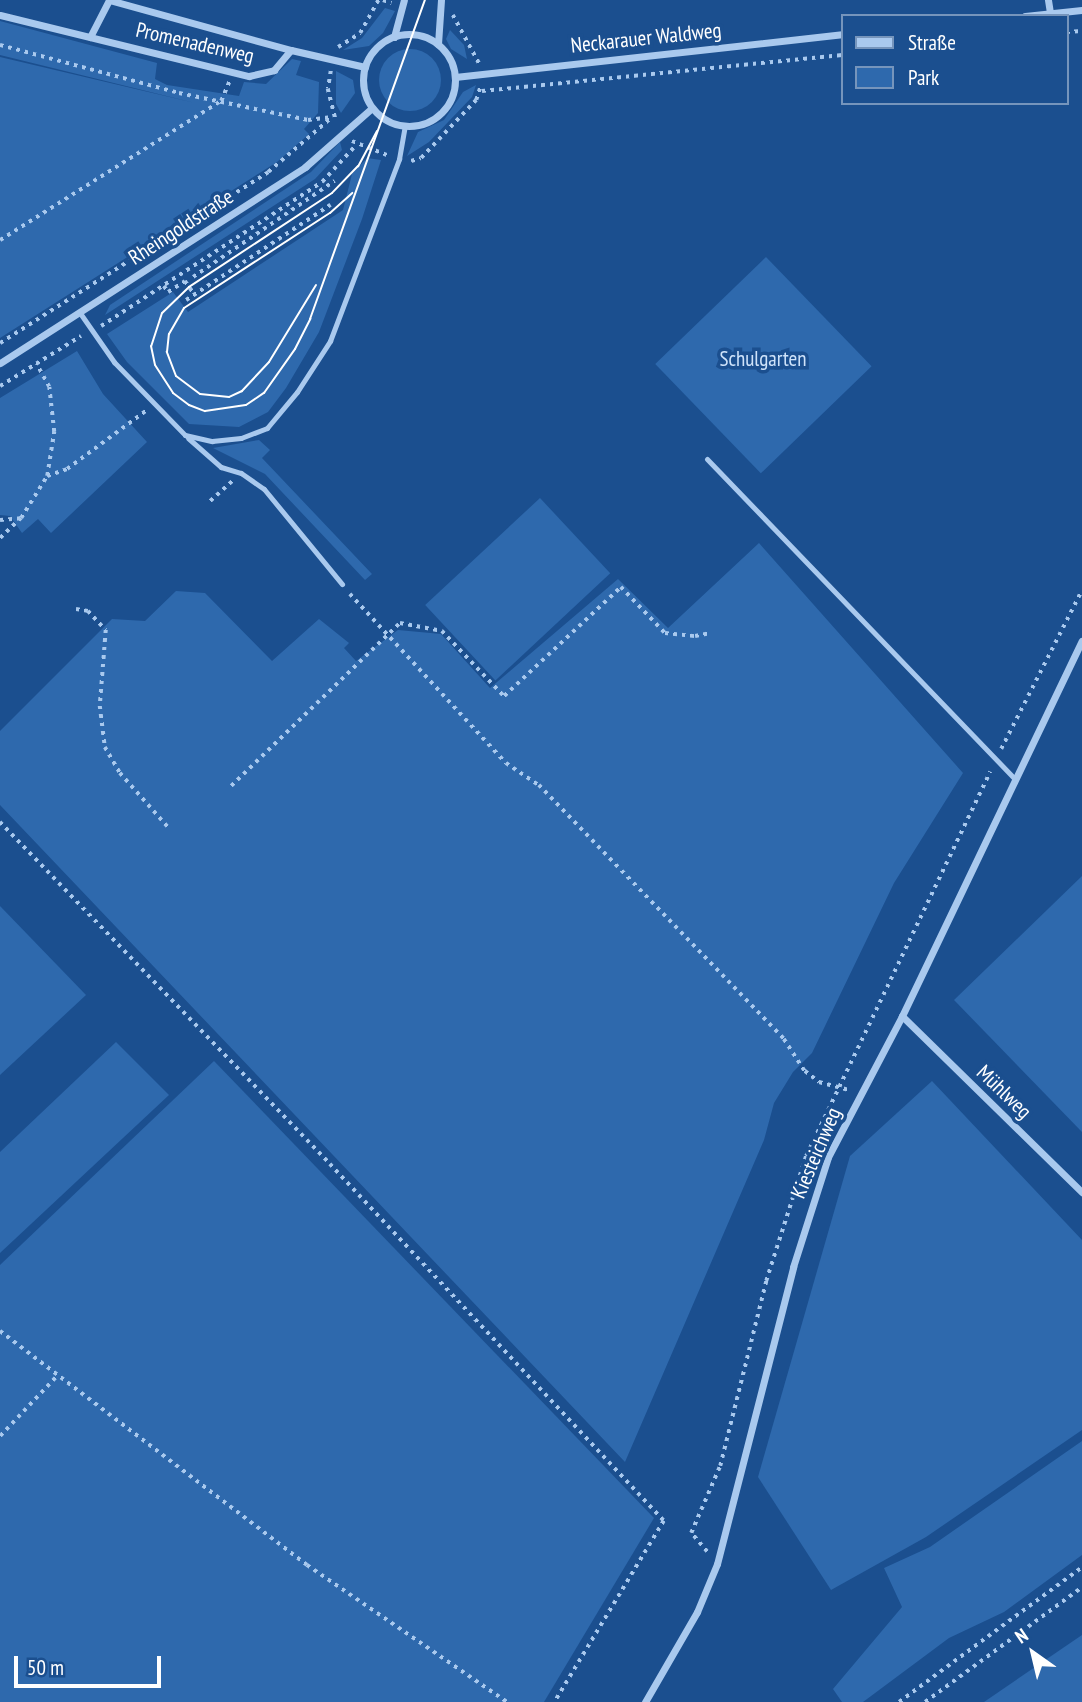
<!DOCTYPE html>
<meta charset="utf-8">
<style>
body{margin:0}
#map{position:relative;width:1082px;height:1702px;overflow:hidden;background:#1b4f8f;font-family:"PT Sans Narrow",sans-serif}
div>[style]{position:absolute}
.green>*{inset:0;background:#2e69ad;transform-origin:0 0}
.round{border-radius:50%}
.path>*{height:3.5px;margin-top:-1.75px;transform-origin:0;background:repeating-linear-gradient(90deg,#a9c9ee 0 3.5px,transparent 0 8.5px)}
.lane>*{height:5px;margin:-2.5px;padding:0 2.5px;transform-origin:2.5px;border-radius:2.5px;background:#a9c9ee}
.street>*{height:7px;margin:-3.5px;padding:0 3.5px;transform-origin:3.5px;border-radius:3.5px;background:#a9c9ee}
.street>.ring{margin:-3.5px;padding:0;box-sizing:content-box;background:none;border:7px solid #a9c9ee;border-radius:50%}
.tram>*{height:2px;margin:-1px;padding:0 1px;transform-origin:1px;border-radius:1px;background:#fff}
span{translate:-50% -50%;white-space:nowrap;text-align:center;line-height:1.15;-webkit-text-stroke:7px #1b4f8f;paint-order:stroke}
.street-label{font-size:21px;color:#fff}
.park-label{font-size:21px;color:#cfe3fa}
.legend{position:absolute;left:841px;top:14px;width:228px;height:91px;box-sizing:border-box;background:#1b4f8f;border:2px solid #7695bc;margin:0;padding:9px 12px;list-style:none;font-size:21px;color:#fff}
.legend li{display:flex;align-items:center;gap:14px;height:35px}
.legend b{width:35px;border:2px solid #7695bc}
.north{position:absolute;left:998px;top:1618px;width:70px;height:70px;-webkit-text-stroke:5px #1b4f8f;paint-order:stroke;rotate:326deg;font-size:19px;font-weight:700;line-height:28px;text-align:center;color:#fff}
.north::after{content:'';display:block;margin:auto;width:24px;height:32px;background:#fff;clip-path:polygon(50% 0,100% 100%,50% 72%,0 100%)}
.scale{position:absolute;left:14px;top:1656px;width:147px;height:32px;box-sizing:border-box;border:4px solid #fff;border-top:0;padding-left:9px;font-size:21px;line-height:24px;white-space:nowrap;color:#fff;-webkit-text-stroke:5px #1b4f8f;paint-order:stroke}
</style>
<div id="map">
<div class="green">
<i style="clip-path:polygon(385px 8px,395px 11px,383px 33px,369px 46px,343px 50px,362px 38px)"></i>
<i style="clip-path:polygon(0 21px,157px 63px,155px 79px,167px 85px,239px 96px,244px 82px,266px 84px,292px 59px,301px 61px,296px 75px,319px 82px,318px 113px,304px 129px,309px 134px,277px 162px,0 338px,0 57px,195px 103px,0 55px)"></i>
<i style="clip-path:polygon(450px 30px,464px 45px,467px 59px,451px 49px,446px 39px)"></i>
<i class="round" style="left:379px;top:49px;width:62px;height:62px"></i>
<i style="clip-path:polygon(336px 71px,353px 80px,355px 93px,341px 113px,336px 104px)"></i>
<i style="clip-path:polygon(476px 85px,472px 97px,429px 142px,407px 156px,418px 132px,444px 120px,463px 92px)"></i>
<i style="clip-path:polygon(340px 142px,342px 150px,315px 179px,105px 315px,110px 305px,311px 172px)"></i>
<i style="clip-path:polygon(367px 158px,381px 160px,362px 219px,319px 332px,286px 388px,268px 412px,239px 427px,189px 424px,127px 362px,107px 334px,173px 292px,188px 312px,343px 210px,352px 174px)"></i>
<i style="left:766px;top:257px;width:152px;height:154px;rotate:46deg"></i>
<i style="clip-path:polygon(77px 351px,103px 394px,147px 442px,51px 533px,38px 519px,22px 533px,10px 516px,0 515px,0 398px)"></i>
<i style="clip-path:polygon(259px 440px,270px 450px,262px 458px,372px 574px,365px 580px,265px 474px,213px 448px)"></i>
<i style="left:540px;top:498px;width:103px;height:157px;rotate:47deg"></i>
<i style="clip-path:polygon(759px 543px,963px 773px,894px 883px,812px 1053px,793px 1072px,774px 1103px,764px 1140px,625px 1462px,0 805px,0 731px,112px 619px,145px 621px,176px 591px,205px 593px,272px 661px,319px 619px,349px 643px,344px 648px,356px 661px,398px 630px,441px 634px,490px 688px,618px 579px,668px 628px)"></i>
<i style="clip-path:polygon(1082px 876px,1082px 1132px,954px 1000px)"></i>
<i style="clip-path:polygon(0 906px,86px 995px,0 1075px)"></i>
<i style="clip-path:polygon(116px 1042px,169px 1095px,0 1253px,0 1152px)"></i>
<i style="clip-path:polygon(214px 1061px,654px 1518px,544px 1702px,0 1702px,0 1265px)"></i>
<i style="clip-path:polygon(932px 1081px,1082px 1240px,1082px 1430px,926px 1537px,831px 1590px,758px 1477px,850px 1156px)"></i>
<i style="clip-path:polygon(1082px 1441px,1082px 1555px,1004px 1612px,949px 1638px,863px 1702px,842px 1702px,833px 1689px,902px 1607px,884px 1568px,930px 1547px)"></i>
<i style="clip-path:polygon(1082px 1635px,1082px 1702px,984px 1702px)"></i>
</div>
<div class="path">
<i style="left:383px;top:0;width:9px;rotate:18deg"></i>
<i style="left:453px;top:15px;width:55px;rotate:61.6deg"></i>
<i style="left:1066px;top:32px;width:16px;rotate:-4deg"></i>
<i style="left:0;top:45px;width:185px;rotate:15deg"></i>
<i style="left:179px;top:93px;width:132px;rotate:11.8deg"></i>
<i style="left:308px;top:120px;width:24px;rotate:-7deg"></i>
<i style="left:338px;top:47px;width:26px;rotate:-32deg"></i>
<i style="left:360px;top:33px;width:38px;rotate:-61deg"></i>
<i style="left:331px;top:71px;width:18px;rotate:99deg"></i>
<i style="left:328px;top:89px;width:33px;rotate:76deg"></i>
<i style="left:482px;top:91px;width:362px;rotate:-5.7deg"></i>
<i style="left:352px;top:141px;width:40px;rotate:22deg"></i>
<i style="left:411px;top:161px;width:10px;rotate:-17deg"></i>
<i style="left:421px;top:158px;width:80px;rotate:-46.5deg"></i>
<i style="left:476px;top:100px;width:16px;rotate:-72deg"></i>
<i style="left:0;top:240px;width:261px;rotate:-32.2deg"></i>
<i style="left:221px;top:101px;width:21px;rotate:-67deg"></i>
<i style="left:193px;top:277px;width:171px;rotate:-34.2deg"></i>
<i style="left:164px;top:286px;width:7px;rotate:56deg"></i>
<i style="left:168px;top:292px;width:20px;rotate:-33deg"></i>
<i style="left:185px;top:281px;width:16px;rotate:55deg"></i>
<i style="left:186px;top:300px;width:173px;rotate:-33.4deg"></i>
<i style="left:101px;top:326px;width:264px;rotate:-33.1deg"></i>
<i style="left:322px;top:182px;width:50px;rotate:-47.4deg"></i>
<i style="left:0;top:343px;width:318px;rotate:-32.5deg"></i>
<i style="left:268px;top:172px;width:84px;rotate:-40.7deg"></i>
<i style="left:0;top:386px;width:95px;rotate:-31.7deg"></i>
<i style="left:47px;top:476px;width:21px;rotate:-19deg"></i>
<i style="left:67px;top:469px;width:99px;rotate:-36.4deg"></i>
<i style="left:210px;top:501px;width:30px;rotate:-42deg"></i>
<i style="left:0;top:520px;width:21px;rotate:-5deg"></i>
<i style="left:21px;top:518px;width:49px;rotate:-58.2deg"></i>
<i style="left:47px;top:476px;width:45px;rotate:-81deg"></i>
<i style="left:54px;top:432px;width:45px;rotate:-96.3deg"></i>
<i style="left:49px;top:387px;width:26px;rotate:-119deg"></i>
<i style="left:0;top:538px;width:29px;rotate:-44deg"></i>
<i style="left:350px;top:594px;width:230px;rotate:47.3deg"></i>
<i style="left:506px;top:763px;width:40px;rotate:34deg"></i>
<i style="left:539px;top:785px;width:353px;rotate:46deg"></i>
<i style="left:784px;top:1039px;width:38px;rotate:57deg"></i>
<i style="left:805px;top:1071px;width:18px;rotate:38deg"></i>
<i style="left:819px;top:1082px;width:31px;rotate:15deg"></i>
<i style="left:76px;top:609px;width:12px;rotate:9deg"></i>
<i style="left:88px;top:611px;width:26px;rotate:47deg"></i>
<i style="left:106px;top:630px;width:76px;rotate:94.5deg"></i>
<i style="left:100px;top:706px;width:41px;rotate:83deg"></i>
<i style="left:105px;top:747px;width:30px;rotate:60deg"></i>
<i style="left:120px;top:773px;width:72px;rotate:48.4deg"></i>
<i style="left:1001px;top:749px;width:178px;rotate:-63deg"></i>
<i style="left:231px;top:786px;width:235px;rotate:-44deg"></i>
<i style="left:400px;top:623px;width:43px;rotate:10.8deg"></i>
<i style="left:442px;top:631px;width:90px;rotate:46.4deg"></i>
<i style="left:504px;top:696px;width:160px;rotate:-43deg"></i>
<i style="left:621px;top:587px;width:64px;rotate:46.3deg"></i>
<i style="left:665px;top:633px;width:30px;rotate:6deg"></i>
<i style="left:695px;top:636px;width:16px;rotate:-11deg"></i>
<i style="left:0;top:822px;width:475px;rotate:46deg"></i>
<i style="left:330px;top:1164px;width:489px;rotate:46.9deg"></i>
<i style="left:664px;top:1521px;width:211px;rotate:121.1deg"></i>
<i style="left:0;top:1331px;width:386px;rotate:37.3deg"></i>
<i style="left:307px;top:1565px;width:242px;rotate:34.4deg"></i>
<i style="left:0;top:1436px;width:81px;rotate:-46.5deg"></i>
<i style="left:707px;top:1552px;width:25px;rotate:-130deg"></i>
<i style="left:691px;top:1533px;width:73px;rotate:-66.6deg"></i>
<i style="left:720px;top:1466px;width:191px;rotate:-76deg"></i>
<i style="left:766px;top:1281px;width:131px;rotate:-72.3deg"></i>
<i style="left:806px;top:1156px;width:426px;rotate:-64.4deg"></i>
<i style="left:899px;top:1702px;width:227px;rotate:-36.4deg"></i>
<i style="left:925px;top:1702px;width:195px;rotate:-36.2deg"></i>
</div>
<div class="lane">
<i style="left:80px;top:313px;width:60px;rotate:55.2deg"></i>
<i style="left:114px;top:362px;width:102px;rotate:45.8deg"></i>
<i style="left:185px;top:435px;width:28px;rotate:13deg"></i>
<i style="left:212px;top:441px;width:29px;rotate:-6deg"></i>
<i style="left:241px;top:438px;width:28px;rotate:-21deg"></i>
<i style="left:267px;top:428px;width:47px;rotate:-50.2deg"></i>
<i style="left:297px;top:392px;width:61px;rotate:-57.1deg"></i>
<i style="left:330px;top:341px;width:195px;rotate:-69.2deg"></i>
<i style="left:399px;top:159px;width:34px;rotate:-80deg"></i>
<i style="left:188px;top:438px;width:44px;rotate:41.3deg"></i>
<i style="left:221px;top:467px;width:21px;rotate:17deg"></i>
<i style="left:241px;top:473px;width:28px;rotate:35deg"></i>
<i style="left:264px;top:489px;width:123px;rotate:50.6deg"></i>
<i style="left:707px;top:459px;width:443px;rotate:46.1deg"></i>
</div>
<div class="street">
<i style="left:109px;top:0;width:189px;rotate:15.4deg"></i>
<i style="left:1048px;top:0;width:13px;rotate:81deg"></i>
<i style="left:0;top:15px;width:256px;rotate:13.8deg"></i>
<i style="left:249px;top:76px;width:26px;rotate:-13deg"></i>
<i style="left:274px;top:70px;width:26px;rotate:-50deg"></i>
<i style="left:291px;top:50px;width:76px;rotate:12.9deg"></i>
<i style="left:1025px;top:16px;width:57px;rotate:-6deg"></i>
<i class="ring" style="left:363px;top:34px;width:85px;height:85px"></i>
<i style="left:90px;top:37px;width:42px;rotate:-62.8deg"></i>
<i style="left:394px;top:37px;width:38px;rotate:-75deg"></i>
<i style="left:438px;top:44px;width:44px;rotate:-86.1deg"></i>
<i style="left:455px;top:77px;width:389px;rotate:-6.3deg"></i>
<i style="left:0;top:363px;width:363px;rotate:-32.7deg"></i>
<i style="left:305px;top:167px;width:89px;rotate:-41.4deg"></i>
<i style="left:902px;top:1016px;width:252px;rotate:44.4deg"></i>
<i style="left:645px;top:1702px;width:104px;rotate:-60deg"></i>
<i style="left:697px;top:1612px;width:52px;rotate:-67.4deg"></i>
<i style="left:717px;top:1564px;width:307px;rotate:-75.6deg"></i>
<i style="left:793px;top:1267px;width:115px;rotate:-72.3deg"></i>
<i style="left:828px;top:1157px;width:159px;rotate:-62.3deg"></i>
<i style="left:902px;top:1016px;width:416px;rotate:-64.4deg"></i>
</div>
<div class="tram">
<i style="left:377px;top:131px;width:40px;rotate:118deg"></i>
<i style="left:358px;top:166px;width:37px;rotate:134deg"></i>
<i style="left:332px;top:193px;width:171px;rotate:146.7deg"></i>
<i style="left:189px;top:287px;width:37px;rotate:136deg"></i>
<i style="left:162px;top:313px;width:35px;rotate:108deg"></i>
<i style="left:151px;top:346px;width:19px;rotate:78deg"></i>
<i style="left:155px;top:365px;width:33px;rotate:57deg"></i>
<i style="left:173px;top:393px;width:20px;rotate:37deg"></i>
<i style="left:189px;top:405px;width:17px;rotate:21deg"></i>
<i style="left:205px;top:411px;width:41px;rotate:-8.3deg"></i>
<i style="left:246px;top:405px;width:22px;rotate:-34deg"></i>
<i style="left:264px;top:393px;width:54px;rotate:-54.8deg"></i>
<i style="left:295px;top:349px;width:34px;rotate:-63deg"></i>
<i style="left:310px;top:319px;width:339px;rotate:-70.2deg"></i>
<i style="left:316px;top:285px;width:90px;rotate:121.4deg"></i>
<i style="left:269px;top:362px;width:40px;rotate:133deg"></i>
<i style="left:242px;top:391px;width:14px;rotate:155deg"></i>
<i style="left:229px;top:397px;width:29px;rotate:-174deg"></i>
<i style="left:200px;top:394px;width:30px;rotate:-143deg"></i>
<i style="left:176px;top:376px;width:26px;rotate:-111deg"></i>
<i style="left:167px;top:352px;width:18px;rotate:-84deg"></i>
<i style="left:169px;top:334px;width:30px;rotate:-60deg"></i>
<i style="left:184px;top:308px;width:174px;rotate:-33.1deg"></i>
<i style="left:330px;top:213px;width:30px;rotate:-42deg"></i>
</div>
<div class="street-label">
<span style="left:646px;top:38px;rotate:-6deg">Neckarauer Waldweg</span>
<span style="left:195px;top:43px;rotate:13deg">Promenadenweg</span>
<span style="left:181px;top:227px;rotate:-33deg">Rheingoldstraße</span>
<span style="left:1004px;top:1092px;rotate:44deg">Mühlweg</span>
<span style="left:816px;top:1153px;rotate:-67deg">Kiesteichweg</span>
</div>
<div class="park-label">
<span style="left:763px;top:359px">Schulgarten</span>
</div>
<ul class="legend">
<li><b style="height:9px;background:#a9c9ee"></b>Straße</li>
<li><b style="height:19px;background:#2e69ad"></b>Park</li>
</ul>
<div class="north">N</div>
<div class="scale">50 m</div>
</div>
